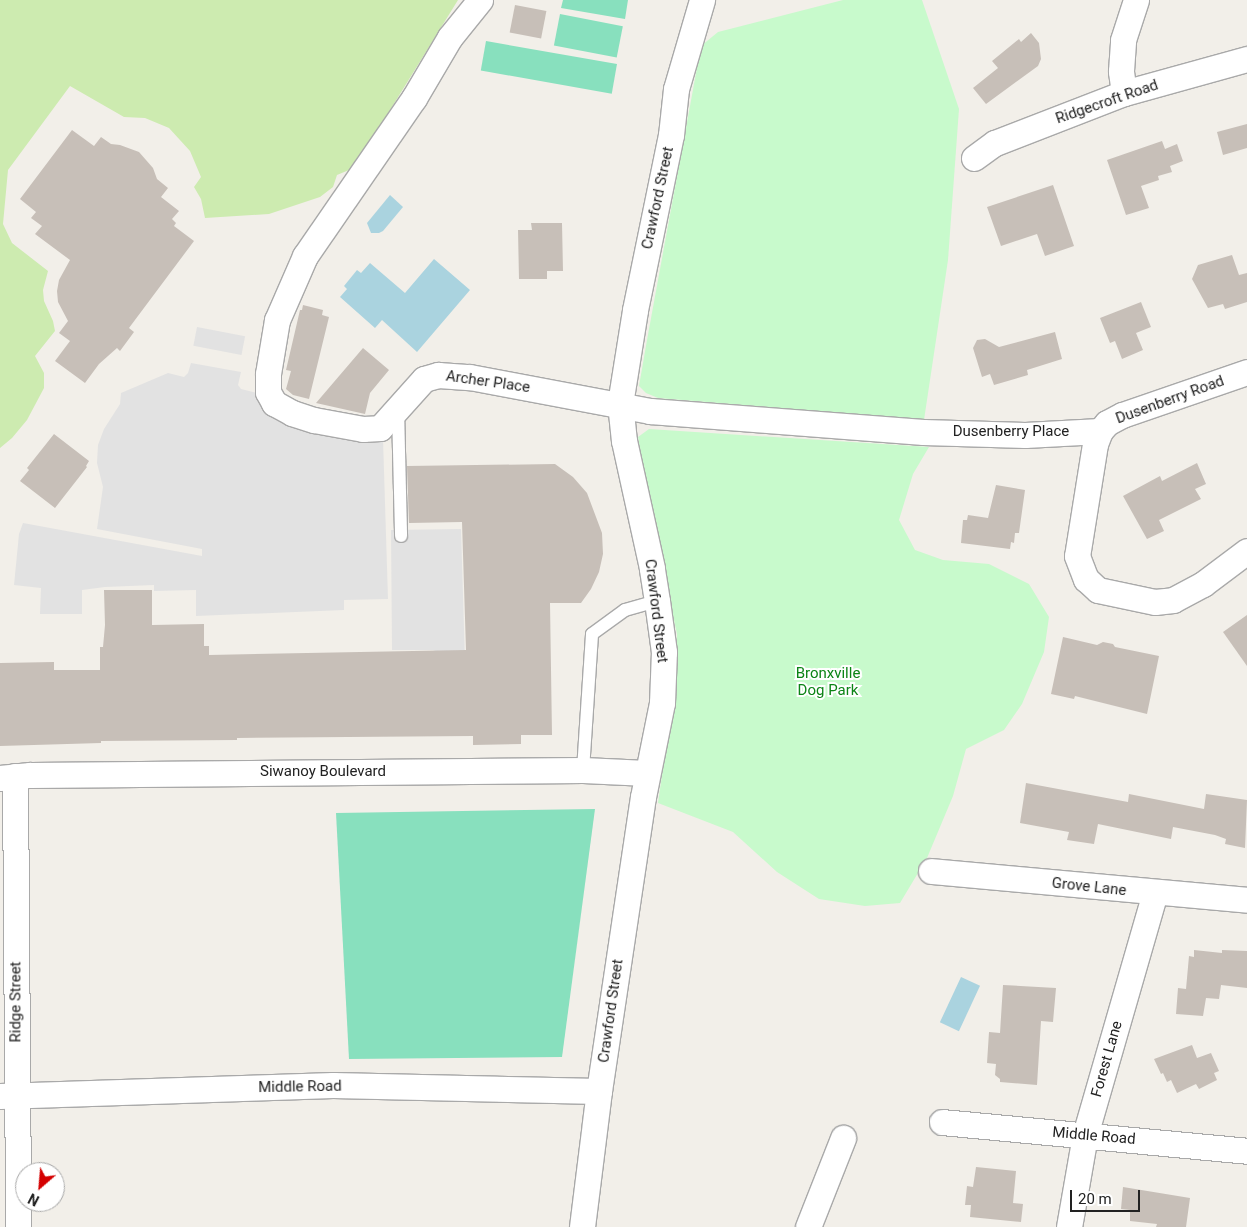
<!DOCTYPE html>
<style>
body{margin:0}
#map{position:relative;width:1247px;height:1227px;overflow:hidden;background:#f2efe9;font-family:Roboto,sans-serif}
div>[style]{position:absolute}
.grass>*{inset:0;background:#cdebb0}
.park>*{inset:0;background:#c8facc}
.pitch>*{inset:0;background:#88e0be;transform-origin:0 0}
.parking>*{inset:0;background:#e2e2e2;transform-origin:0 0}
.water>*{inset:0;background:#aad3df;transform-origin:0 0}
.building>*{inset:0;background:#c7bfb8;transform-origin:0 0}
.roads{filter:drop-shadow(1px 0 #a9a9a9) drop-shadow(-1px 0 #a9a9a9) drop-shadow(0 1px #a9a9a9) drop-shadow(0 -1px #a9a9a9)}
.lane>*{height:12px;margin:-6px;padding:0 6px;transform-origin:6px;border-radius:6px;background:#fff}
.street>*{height:25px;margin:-12.5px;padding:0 12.5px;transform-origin:12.5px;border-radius:12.5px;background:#fff}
span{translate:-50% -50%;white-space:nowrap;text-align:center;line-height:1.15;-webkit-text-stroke:4px #fff;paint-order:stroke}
.street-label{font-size:15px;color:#222}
.park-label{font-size:15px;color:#0c8416}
.north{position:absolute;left:15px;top:1162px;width:50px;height:50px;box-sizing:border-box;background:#fff;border:1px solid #a7a7a7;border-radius:50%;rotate:207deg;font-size:14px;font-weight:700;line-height:20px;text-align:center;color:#222}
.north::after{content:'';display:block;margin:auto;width:18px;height:22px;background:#d40000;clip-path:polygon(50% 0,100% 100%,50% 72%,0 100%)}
.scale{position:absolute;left:1070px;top:1190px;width:70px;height:22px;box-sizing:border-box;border:2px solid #222;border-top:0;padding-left:6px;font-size:15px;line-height:18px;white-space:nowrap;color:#222;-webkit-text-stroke:4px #fff;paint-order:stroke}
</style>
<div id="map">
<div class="grass">
<i style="clip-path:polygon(0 0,458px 0,361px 157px,349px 170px,337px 175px,333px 187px,320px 197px,269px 214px,205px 218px,201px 199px,194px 187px,201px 177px,190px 151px,169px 128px,145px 118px,124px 117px,70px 86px,8px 170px,3px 224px,12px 243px,48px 271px,43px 290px,44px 301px,53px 321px,55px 331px,35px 356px,44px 373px,44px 388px,27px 420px,12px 438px,0 448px)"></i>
</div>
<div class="park">
<i style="clip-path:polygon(843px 0,922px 0,959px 109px,948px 260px,924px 420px,658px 398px,646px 393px,639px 386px,647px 340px,701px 46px,718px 32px)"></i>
<i style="clip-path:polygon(649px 429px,929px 447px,913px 474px,899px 520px,915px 550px,943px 560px,989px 564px,1029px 584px,1049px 617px,1044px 652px,1022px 704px,1004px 730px,966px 749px,953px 796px,927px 858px,900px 903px,865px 906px,819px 899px,777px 872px,733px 832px,658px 803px,672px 706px,677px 634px,648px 501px,638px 437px)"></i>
</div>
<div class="pitch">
<i style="clip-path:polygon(563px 0,628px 0,625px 19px,561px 8px)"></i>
<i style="left:560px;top:14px;width:64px;height:32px;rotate:11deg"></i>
<i style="left:486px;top:41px;width:133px;height:30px;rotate:10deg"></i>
<i style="clip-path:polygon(595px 809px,562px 1057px,349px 1059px,336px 813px)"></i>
</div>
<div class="parking">
<i style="left:197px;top:327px;width:49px;height:19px;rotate:11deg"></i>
<i style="clip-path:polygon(191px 363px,241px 372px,238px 385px,241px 389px,373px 423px,383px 439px,388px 599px,344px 600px,344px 610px,196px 616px,196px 590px,154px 591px,154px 585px,105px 587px,82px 590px,82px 614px,40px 614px,41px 588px,14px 585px,19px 534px,23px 523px,202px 556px,202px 549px,97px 529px,103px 487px,97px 463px,98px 445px,104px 429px,120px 404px,121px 393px,168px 373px,184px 377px,188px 373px)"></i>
<i style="clip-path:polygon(461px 529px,465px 662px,433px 650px,392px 650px,391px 530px)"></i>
</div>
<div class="water">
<i style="clip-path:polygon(390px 195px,403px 207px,383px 231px,379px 233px,371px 233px,367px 223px)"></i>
<i style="clip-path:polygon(434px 259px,470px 290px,417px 352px,382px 320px,375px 328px,340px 297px,347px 289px,344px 286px,357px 270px,361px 273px,370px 263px,405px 293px)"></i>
<i style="left:961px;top:977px;width:21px;height:50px;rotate:25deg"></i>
</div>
<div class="building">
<i style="left:515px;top:5px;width:32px;height:28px;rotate:11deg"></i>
<i style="clip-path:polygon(1031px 33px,1039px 43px,1041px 59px,1038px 66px,986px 104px,973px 88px,998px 68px,992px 61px,1019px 39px,1021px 42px)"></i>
<i style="clip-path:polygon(1247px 124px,1247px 148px,1223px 155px,1217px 132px)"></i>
<i style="clip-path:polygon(72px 130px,94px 146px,101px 137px,111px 144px,120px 145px,139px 152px,153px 168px,157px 179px,168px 188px,161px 197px,179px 211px,172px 219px,176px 223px,174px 226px,194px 241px,129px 328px,134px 332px,120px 351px,117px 348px,99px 364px,85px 383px,55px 361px,70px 341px,59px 333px,68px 321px,58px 302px,57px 291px,59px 280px,70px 260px,35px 234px,42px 226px,31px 218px,36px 212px,20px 199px)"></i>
<i style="clip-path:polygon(1162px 141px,1165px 149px,1177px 144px,1183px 161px,1170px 166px,1172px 172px,1158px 176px,1159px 180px,1141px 186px,1149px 208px,1126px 215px,1107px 160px)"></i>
<i style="clip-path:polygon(1053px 185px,1074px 246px,1045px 256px,1037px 234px,1001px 246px,987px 207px)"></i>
<i style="clip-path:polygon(531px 223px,562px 223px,563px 271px,547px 271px,547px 279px,519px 279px,518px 230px,532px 230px)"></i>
<i style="clip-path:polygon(1232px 255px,1239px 275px,1247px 273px,1247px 302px,1225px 309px,1223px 304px,1208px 308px,1192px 279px,1198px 265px)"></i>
<i style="clip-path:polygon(1141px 302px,1151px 327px,1136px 333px,1143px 350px,1122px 359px,1115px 341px,1110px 343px,1100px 318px)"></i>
<i style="clip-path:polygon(303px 305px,323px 310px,322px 315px,329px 317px,309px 399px,293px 395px,286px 389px,291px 371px,286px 370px,300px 310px,302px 310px)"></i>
<i style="clip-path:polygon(1055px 332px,1062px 359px,1027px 370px,1028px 375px,994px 385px,990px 374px,982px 377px,973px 348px,977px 340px,985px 339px,999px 347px)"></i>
<i style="clip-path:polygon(363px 348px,389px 370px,370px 393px,365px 414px,316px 403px)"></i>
<i style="clip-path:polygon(54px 434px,89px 461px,86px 466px,87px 467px,55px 508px,20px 481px,29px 470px,27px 468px)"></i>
<i style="clip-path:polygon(1197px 463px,1206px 484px,1195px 489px,1201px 499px,1159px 520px,1164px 531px,1147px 539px,1123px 496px,1160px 476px,1162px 481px)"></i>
<i style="clip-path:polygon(555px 464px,573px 477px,587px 493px,602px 533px,603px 554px,599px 572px,591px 589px,581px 603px,550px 603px,552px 735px,521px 735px,521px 744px,473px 745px,473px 736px,237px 738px,237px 740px,101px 741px,101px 743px,0 746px,0 663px,54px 662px,54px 670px,100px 670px,100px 647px,103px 647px,105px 625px,104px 590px,152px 590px,152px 625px,204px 624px,204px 646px,209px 646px,209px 655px,466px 650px,462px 522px,409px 523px,407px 466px)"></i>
<i style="clip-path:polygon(996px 485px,1025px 490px,1019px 533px,1015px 533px,1014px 543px,1011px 542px,1010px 549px,961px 543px,963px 520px,967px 520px,968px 515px,988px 518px)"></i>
<i style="clip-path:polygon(1247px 615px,1247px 666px,1223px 632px)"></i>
<i style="clip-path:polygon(1063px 637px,1097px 645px,1103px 642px,1113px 644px,1115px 647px,1159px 656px,1147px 714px,1075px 696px,1074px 699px,1051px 694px)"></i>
<i style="clip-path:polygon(1026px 783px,1128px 802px,1129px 794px,1204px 809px,1206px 794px,1247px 800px,1245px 848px,1225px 844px,1226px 839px,1215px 835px,1173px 827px,1171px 839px,1098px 824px,1094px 844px,1067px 840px,1069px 832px,1020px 823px)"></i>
<i style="clip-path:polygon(1194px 950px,1222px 953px,1222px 950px,1247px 951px,1247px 988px,1221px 985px,1219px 999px,1206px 998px,1203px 1016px,1176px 1014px,1178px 988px,1186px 989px,1189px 956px,1194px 957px)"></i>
<i style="clip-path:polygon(1003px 985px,1056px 988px,1053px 1022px,1041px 1021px,1037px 1085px,1000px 1082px,1000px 1079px,995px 1075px,996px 1064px,987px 1063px,989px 1032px,1000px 1033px)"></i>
<i style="clip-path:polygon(1192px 1045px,1197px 1058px,1211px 1053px,1219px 1071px,1214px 1073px,1217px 1080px,1199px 1089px,1196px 1084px,1177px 1093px,1171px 1080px,1167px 1082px,1163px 1073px,1161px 1074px,1154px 1059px)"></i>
<i style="clip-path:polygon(976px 1167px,1016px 1171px,1013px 1203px,1023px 1204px,1021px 1222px,970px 1217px,971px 1205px,965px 1205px,967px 1186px,973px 1187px)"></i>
<i style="clip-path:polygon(1123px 1187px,1190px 1198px,1186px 1227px,1156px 1227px,1157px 1224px,1130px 1221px,1130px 1210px,1121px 1209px)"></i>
</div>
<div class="roads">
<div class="lane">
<i style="left:398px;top:410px;width:126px;rotate:88.6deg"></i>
<i style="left:583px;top:770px;width:136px;rotate:-86.2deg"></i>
<i style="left:592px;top:634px;width:41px;rotate:-36deg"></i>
<i style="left:625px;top:610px;width:33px;rotate:-16deg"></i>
</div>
<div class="street">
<i style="left:480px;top:0;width:48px;rotate:129deg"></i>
<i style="left:450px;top:37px;width:71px;rotate:120.5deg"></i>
<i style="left:414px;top:98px;width:192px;rotate:124.6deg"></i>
<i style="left:305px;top:256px;width:70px;rotate:113.6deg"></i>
<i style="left:277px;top:320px;width:55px;rotate:99.5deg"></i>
<i style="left:268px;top:374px;width:18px;rotate:90deg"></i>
<i style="left:268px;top:392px;width:13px;rotate:61deg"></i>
<i style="left:274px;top:403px;width:21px;rotate:29deg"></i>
<i style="left:292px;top:413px;width:23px;rotate:18deg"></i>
<i style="left:314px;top:420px;width:50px;rotate:10.4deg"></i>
<i style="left:363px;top:429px;width:17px;rotate:-3deg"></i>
<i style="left:380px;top:428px;width:66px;rotate:-48.1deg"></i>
<i style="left:424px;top:379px;width:15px;rotate:-16deg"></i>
<i style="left:438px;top:375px;width:32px;rotate:4deg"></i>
<i style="left:470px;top:377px;width:183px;rotate:10.7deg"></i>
<i style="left:650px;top:411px;width:274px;rotate:4.4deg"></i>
<i style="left:923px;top:432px;width:102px;rotate:1.7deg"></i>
<i style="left:1025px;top:435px;width:75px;rotate:-3.1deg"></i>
<i style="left:1124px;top:93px;width:22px;rotate:-98deg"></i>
<i style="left:1121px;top:71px;width:31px;rotate:-86deg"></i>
<i style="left:1123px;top:40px;width:42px;rotate:-72deg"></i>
<i style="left:974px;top:158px;width:26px;rotate:-36deg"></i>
<i style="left:995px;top:143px;width:138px;rotate:-21.2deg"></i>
<i style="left:1124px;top:93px;width:128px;rotate:-15.5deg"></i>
<i style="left:1247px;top:372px;width:132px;rotate:161deg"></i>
<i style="left:1122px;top:415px;width:17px;rotate:152deg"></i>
<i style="left:1107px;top:423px;width:11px;rotate:131deg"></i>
<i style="left:1100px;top:431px;width:14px;rotate:111deg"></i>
<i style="left:1095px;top:444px;width:113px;rotate:99.1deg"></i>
<i style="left:1077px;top:556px;width:25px;rotate:69deg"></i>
<i style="left:1086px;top:579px;width:16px;rotate:43deg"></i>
<i style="left:1098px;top:590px;width:58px;rotate:11.9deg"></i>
<i style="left:1155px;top:602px;width:18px;rotate:-6deg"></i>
<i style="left:1173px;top:600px;width:34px;rotate:-28deg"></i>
<i style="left:1203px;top:584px;width:55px;rotate:-36.9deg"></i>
<i style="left:15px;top:776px;width:451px;rotate:89.6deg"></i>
<i style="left:0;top:778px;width:30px;rotate:-6deg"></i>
<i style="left:30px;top:775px;width:553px;rotate:-0.52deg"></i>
<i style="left:583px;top:770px;width:64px;rotate:2.7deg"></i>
<i style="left:931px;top:871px;width:317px;rotate:5.2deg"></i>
<i style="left:0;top:1096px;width:333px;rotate:-1.9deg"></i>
<i style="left:333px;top:1085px;width:266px;rotate:1.3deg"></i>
<i style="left:942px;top:1122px;width:306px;rotate:5.4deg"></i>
<i style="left:582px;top:1227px;width:137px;rotate:-82.9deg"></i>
<i style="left:599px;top:1091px;width:297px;rotate:-81.5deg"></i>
<i style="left:643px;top:797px;width:96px;rotate:-78.6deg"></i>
<i style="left:662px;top:703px;width:51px;rotate:-87.8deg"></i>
<i style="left:664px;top:652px;width:51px;rotate:-97.8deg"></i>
<i style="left:657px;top:601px;width:33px;rotate:-99deg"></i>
<i style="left:652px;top:568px;width:130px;rotate:-102.4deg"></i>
<i style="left:624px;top:441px;width:37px;rotate:-96deg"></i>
<i style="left:620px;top:404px;width:95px;rotate:-80.9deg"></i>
<i style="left:635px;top:310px;width:179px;rotate:-78.4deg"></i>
<i style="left:671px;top:135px;width:46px;rotate:-83.8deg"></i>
<i style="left:676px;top:89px;width:93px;rotate:-73.7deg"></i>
<i style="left:808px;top:1227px;width:96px;rotate:-68.5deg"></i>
<i style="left:1069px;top:1227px;width:93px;rotate:-80.1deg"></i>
<i style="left:1085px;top:1135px;width:252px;rotate:-73.9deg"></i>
</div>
</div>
<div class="street-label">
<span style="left:1107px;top:102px;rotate:-19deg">Ridgecroft Road</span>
<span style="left:658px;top:198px;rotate:-78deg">Crawford Street</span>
<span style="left:488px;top:382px;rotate:8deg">Archer Place</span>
<span style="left:1170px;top:400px;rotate:-20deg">Dusenberry Road</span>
<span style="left:1011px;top:432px">Dusenberry Place</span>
<span style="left:656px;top:611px;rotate:83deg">Crawford Street</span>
<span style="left:323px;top:772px">Siwanoy Boulevard</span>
<span style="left:1089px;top:887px;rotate:6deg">Grove Lane</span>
<span style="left:16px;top:1002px;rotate:-90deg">Ridge Street</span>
<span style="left:611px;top:1011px;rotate:-82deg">Crawford Street</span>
<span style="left:1107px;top:1059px;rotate:-74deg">Forest Lane</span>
<span style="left:300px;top:1087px;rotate:-1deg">Middle Road</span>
<span style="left:1094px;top:1136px;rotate:5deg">Middle Road</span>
</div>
<div class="park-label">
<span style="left:828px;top:682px">Bronxville<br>Dog Park</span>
</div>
<div class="north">N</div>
<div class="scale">20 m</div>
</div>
